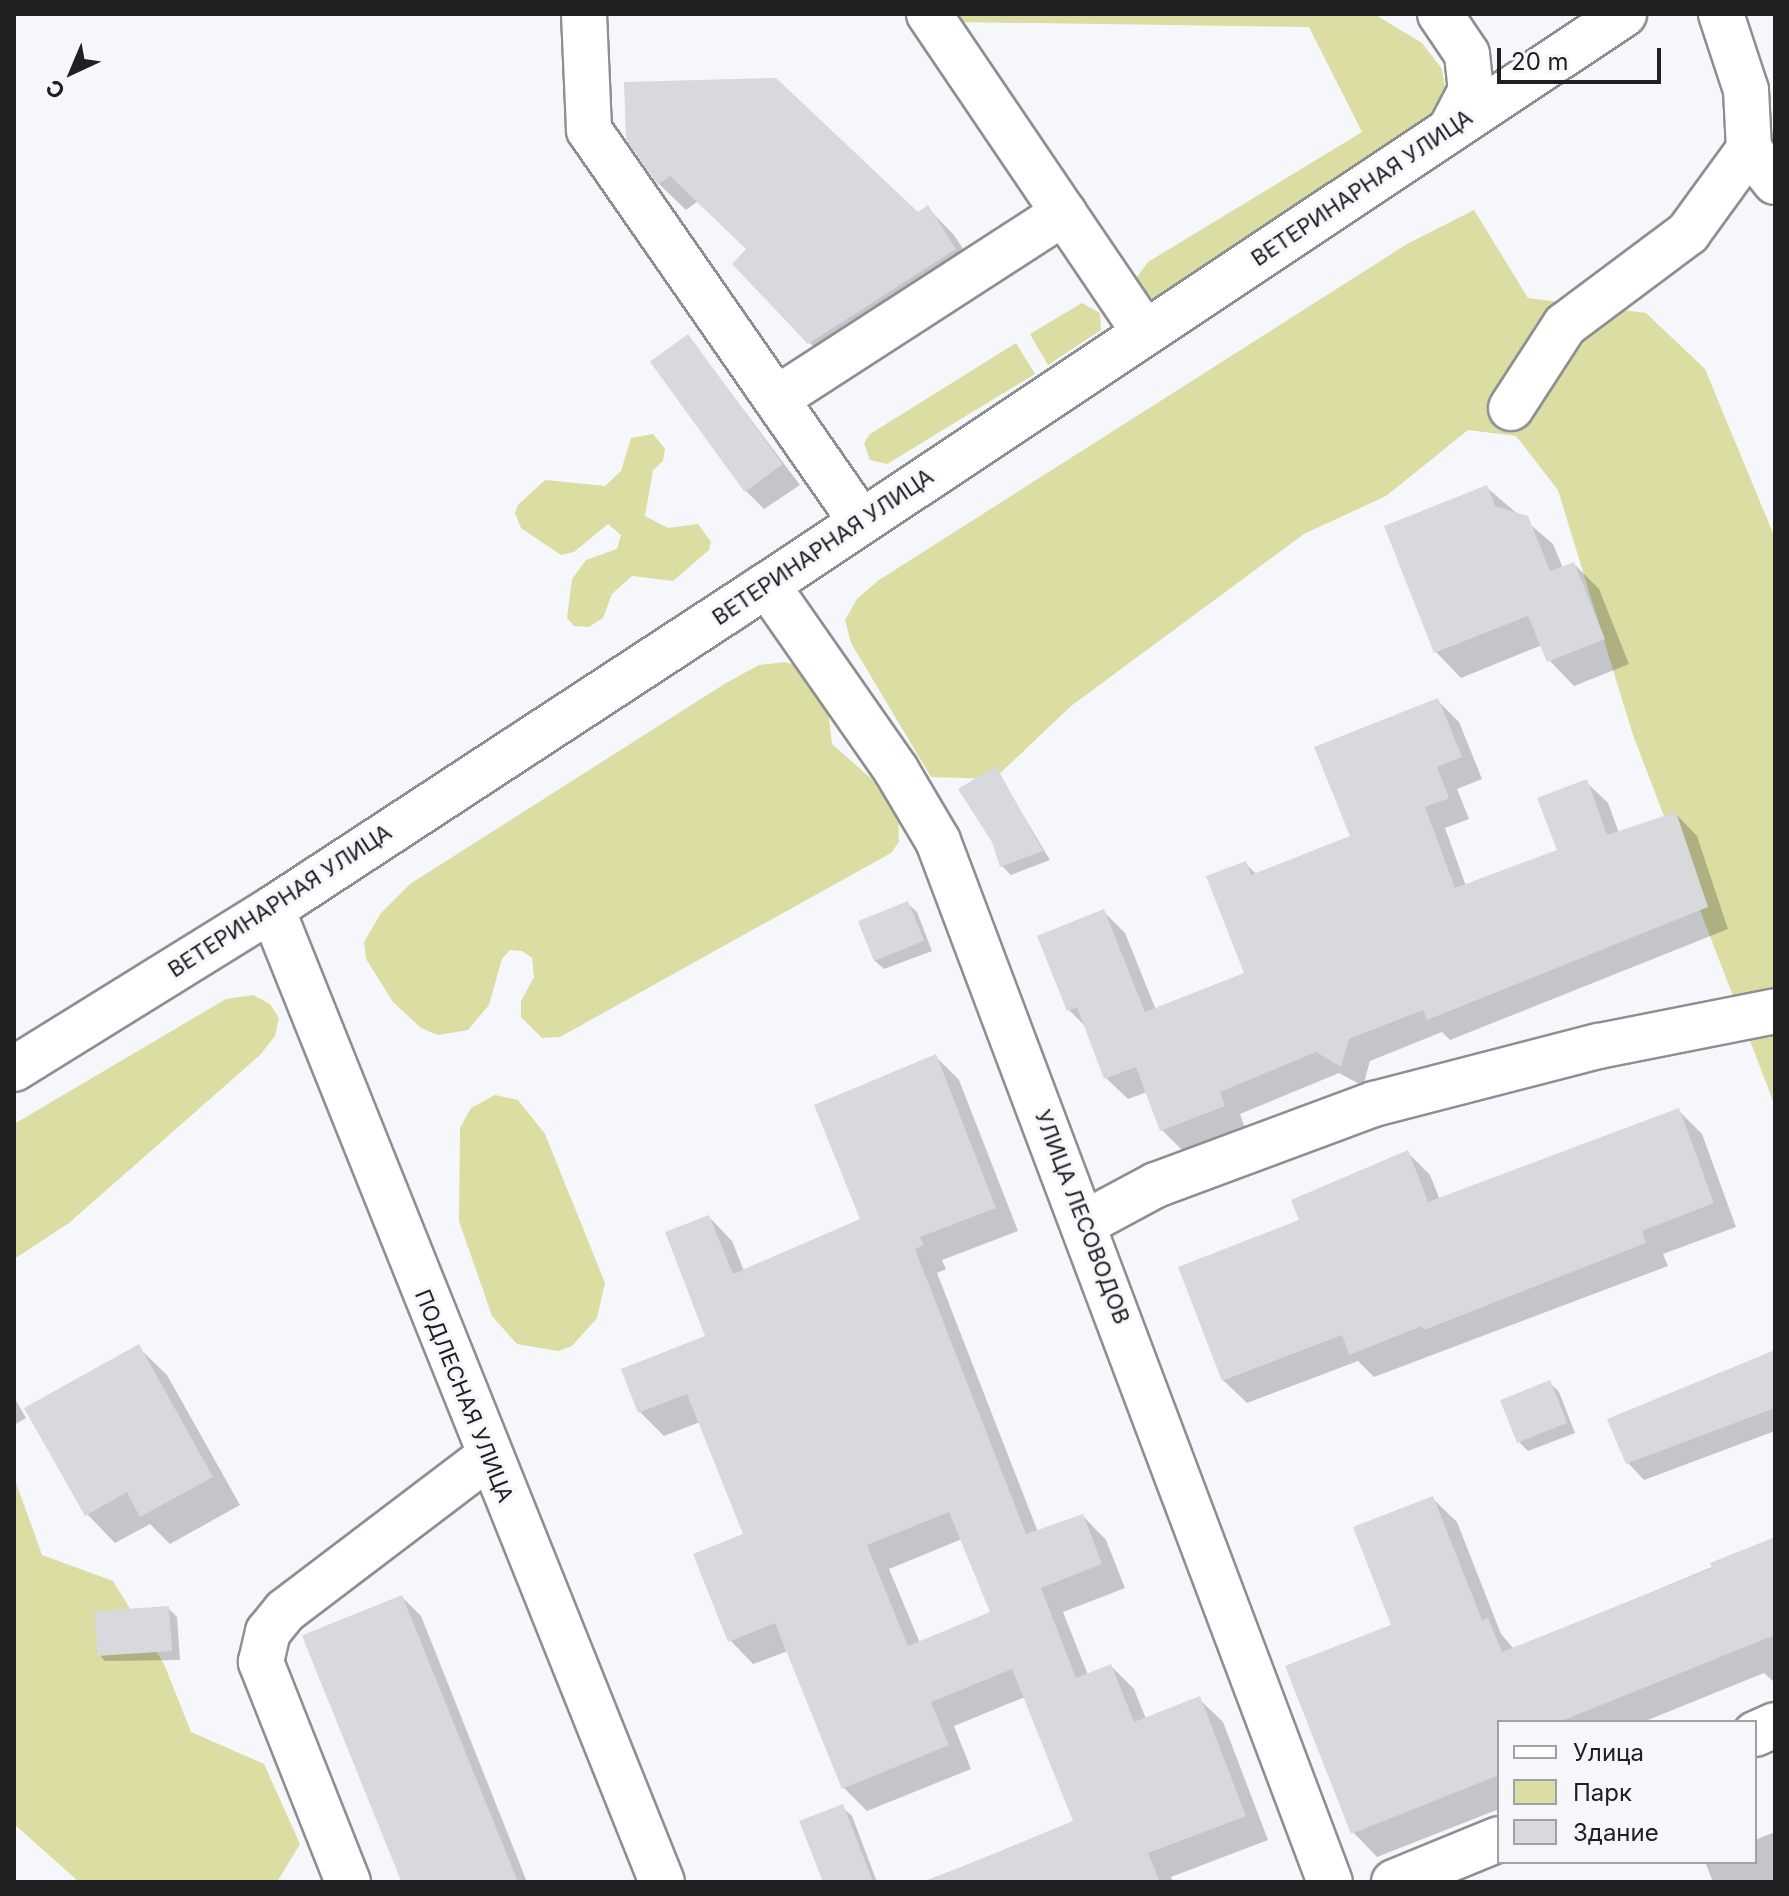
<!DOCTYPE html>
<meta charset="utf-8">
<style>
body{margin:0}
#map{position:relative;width:1789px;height:1896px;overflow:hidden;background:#f6f7fa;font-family:Inter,sans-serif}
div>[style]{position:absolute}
.green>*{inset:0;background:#dbdda2}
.shadow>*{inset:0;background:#0003}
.building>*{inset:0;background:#d8d9dc;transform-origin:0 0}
.roads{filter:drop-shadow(2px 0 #8e8f92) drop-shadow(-2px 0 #8e8f92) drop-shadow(0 2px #8e8f92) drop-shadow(0 -2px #8e8f92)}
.minor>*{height:44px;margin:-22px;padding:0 22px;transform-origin:22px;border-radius:22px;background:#fff}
span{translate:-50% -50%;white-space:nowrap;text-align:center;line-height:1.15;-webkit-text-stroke:6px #f6f7fa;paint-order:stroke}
.street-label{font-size:22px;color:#202022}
.frame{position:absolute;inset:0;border:16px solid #202022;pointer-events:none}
.legend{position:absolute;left:1497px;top:1720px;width:260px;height:144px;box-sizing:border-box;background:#f6f7fa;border:2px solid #a0a1a4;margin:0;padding:10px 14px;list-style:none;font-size:24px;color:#202022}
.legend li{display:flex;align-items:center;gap:16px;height:40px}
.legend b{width:40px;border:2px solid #a0a1a4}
.north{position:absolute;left:32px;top:32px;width:80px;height:80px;-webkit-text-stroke:6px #f6f7fa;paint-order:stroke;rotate:224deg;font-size:22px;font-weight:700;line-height:32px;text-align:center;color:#202022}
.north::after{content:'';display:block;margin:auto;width:28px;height:36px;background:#202022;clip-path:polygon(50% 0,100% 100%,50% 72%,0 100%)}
.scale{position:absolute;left:1497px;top:48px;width:164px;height:36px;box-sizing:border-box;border:4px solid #202022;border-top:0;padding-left:10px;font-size:24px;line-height:28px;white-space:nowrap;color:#202022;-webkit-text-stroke:6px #f6f7fa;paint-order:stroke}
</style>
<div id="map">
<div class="green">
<i style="clip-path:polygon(963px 14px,1374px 14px,1422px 43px,1442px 69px,1447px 99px,1443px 113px,1166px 300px,1154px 300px,1138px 285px,1137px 277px,1148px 262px,1362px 132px,1309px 27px,956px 22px)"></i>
<i style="clip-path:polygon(1474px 210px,1528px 298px,1646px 313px,1705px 369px,1775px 538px,1775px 1106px,1633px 735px,1558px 490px,1516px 436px,1468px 430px,1386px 496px,1304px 534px,1071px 706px,994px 779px,931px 777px,851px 643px,845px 620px,857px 599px,879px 580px,1407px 244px)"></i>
<i style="clip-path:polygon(1082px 303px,1100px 313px,1101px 330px,1048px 365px,1030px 334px)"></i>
<i style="clip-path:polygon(1016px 343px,1035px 374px,887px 464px,870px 460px,864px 443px,870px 434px)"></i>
<i style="clip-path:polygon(653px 434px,665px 449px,663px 461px,653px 470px,645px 516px,668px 528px,698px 524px,711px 542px,709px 550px,673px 581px,632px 576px,612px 594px,603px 618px,589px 627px,574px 626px,567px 618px,572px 579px,586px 560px,617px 549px,621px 535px,608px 524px,574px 552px,561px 555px,521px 528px,515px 513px,518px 505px,545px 480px,605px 486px,621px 471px,631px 438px)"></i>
<i style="clip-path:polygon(785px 662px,802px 667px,826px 695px,832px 744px,884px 790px,898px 811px,899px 842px,891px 853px,560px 1037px,542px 1038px,521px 1017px,521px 1001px,534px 977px,532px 958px,522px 951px,510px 950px,502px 959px,489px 1005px,468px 1030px,438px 1035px,421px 1028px,393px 1002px,366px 959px,364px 942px,381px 913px,410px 884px,726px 683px,759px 665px)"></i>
<i style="clip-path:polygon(253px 995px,270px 1004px,279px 1018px,275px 1036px,260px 1055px,69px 1223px,14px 1259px,14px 1124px,226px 999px)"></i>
<i style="clip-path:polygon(495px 1095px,518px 1100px,545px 1134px,605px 1283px,597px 1318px,572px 1346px,558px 1351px,517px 1344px,492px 1316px,459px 1221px,460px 1128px,471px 1108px)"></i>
<i style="clip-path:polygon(14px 1477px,42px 1555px,113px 1581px,164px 1664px,191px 1732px,264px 1764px,300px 1844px,277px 1882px,79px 1882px,14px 1824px)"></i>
</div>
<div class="shadow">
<i style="clip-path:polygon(775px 80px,917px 215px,928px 208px,954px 235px,981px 276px,836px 369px,810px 343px,748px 249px,698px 201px,686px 210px,659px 184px)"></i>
<i style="clip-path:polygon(688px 336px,800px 485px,764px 509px,745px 490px)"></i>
<i style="clip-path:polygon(1486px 487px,1553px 544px,1563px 568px,1574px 564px,1599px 589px,1629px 664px,1574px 686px,1549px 660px,1542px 645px,1461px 678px,1436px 652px,1386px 527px)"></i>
<i style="clip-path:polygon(1438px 701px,1459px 722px,1482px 779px,1457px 789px,1469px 819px,1445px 828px,1466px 886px,1559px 851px,1586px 782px,1608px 803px,1619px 833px,1676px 814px,1697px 836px,1728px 929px,1450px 1040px,1442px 1032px,1370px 1061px,1363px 1086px,1339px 1073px,1240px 1114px,1245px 1128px,1183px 1151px,1162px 1130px,1147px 1092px,1128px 1099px,1106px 1078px,1087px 1028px,1069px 1010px,1104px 912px,1125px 933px,1156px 1010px,1247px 974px,1245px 863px,1257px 875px,1352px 837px)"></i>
<i style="clip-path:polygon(995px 768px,1050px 860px,1011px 875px,1002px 866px)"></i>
<i style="clip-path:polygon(907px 903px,917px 912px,932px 951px,884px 969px,874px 960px)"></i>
<i style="clip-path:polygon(evenodd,935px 1056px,959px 1080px,1018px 1231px,942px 1260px,946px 1269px,937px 1273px,1038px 1532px,1083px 1516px,1106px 1540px,1125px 1588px,1063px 1612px,1088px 1675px,1111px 1666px,1134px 1689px,1146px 1719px,1199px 1699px,1223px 1722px,1268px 1840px,1171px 1877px,1173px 1882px,923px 1882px,1076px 1822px,1025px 1697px,954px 1726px,971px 1769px,867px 1811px,844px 1788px,788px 1651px,753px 1664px,730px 1640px,746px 1536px,700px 1422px,664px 1436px,640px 1412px,624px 1370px,708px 1337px,709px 1217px,732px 1241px,744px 1271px,863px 1220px,935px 1056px,962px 1539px,992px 1614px,920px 1643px,889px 1569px,962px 1539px)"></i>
<i style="clip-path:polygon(1678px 1110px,1702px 1134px,1736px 1227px,1663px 1254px,1668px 1266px,1374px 1377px,1358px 1361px,1247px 1403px,1223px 1380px,1301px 1222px,1407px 1152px,1430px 1175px,1440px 1200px)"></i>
<i style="clip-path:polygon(138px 1347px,167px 1375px,240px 1505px,170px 1544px,150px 1524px,115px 1543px,87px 1514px)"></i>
<i style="clip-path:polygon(1775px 1352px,1775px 1431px,1644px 1480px,1628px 1463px)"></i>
<i style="clip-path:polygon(1550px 1383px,1559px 1392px,1575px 1433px,1528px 1451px,1519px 1442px)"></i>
<i style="clip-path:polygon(14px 1397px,26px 1418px,14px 1425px)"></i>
<i style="clip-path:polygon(1432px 1498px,1457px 1522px,1501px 1634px,1514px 1649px,1775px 1541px,1775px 1683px,1764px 1673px,1643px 1722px,1499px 1722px,1499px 1809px,1377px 1857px,1353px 1832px,1394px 1626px)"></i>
<i style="clip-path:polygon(402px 1597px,421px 1616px,527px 1882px,404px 1882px)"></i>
<i style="clip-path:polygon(168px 1608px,177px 1617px,180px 1660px,105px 1661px,96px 1651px)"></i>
<i style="clip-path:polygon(842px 1807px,852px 1816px,877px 1882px,825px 1882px)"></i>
<i style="clip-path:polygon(1775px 1832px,1775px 1882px,1713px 1882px,1705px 1862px,1755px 1862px,1755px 1840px)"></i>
</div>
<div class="building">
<i style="clip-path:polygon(776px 78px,918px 212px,928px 205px,956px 249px,808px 344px,732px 264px,746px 249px,670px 176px,658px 185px,626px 139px,624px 82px)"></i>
<i style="left:688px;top:334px;width:161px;height:47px;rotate:54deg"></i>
<i style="clip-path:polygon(1487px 485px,1495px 506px,1528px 516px,1550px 571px,1574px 562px,1605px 639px,1547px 662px,1528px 616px,1434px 653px,1384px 526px)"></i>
<i style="clip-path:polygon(1438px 698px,1462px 757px,1437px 767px,1449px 798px,1425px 807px,1455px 888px,1557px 850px,1537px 798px,1587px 779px,1607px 835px,1676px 812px,1708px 907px,1427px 1020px,1423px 1010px,1349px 1039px,1341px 1067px,1316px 1052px,1220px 1092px,1225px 1106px,1160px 1131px,1136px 1067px,1104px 1079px,1077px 1007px,1067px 1011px,1037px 936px,1104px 909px,1145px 1012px,1244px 973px,1206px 876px,1246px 861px,1251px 875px,1350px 836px,1314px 747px)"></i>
<i style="clip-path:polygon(996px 766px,1043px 851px,1000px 867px,992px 842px,958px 789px)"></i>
<i style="left:908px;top:901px;width:43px;height:54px;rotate:68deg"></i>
<i style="clip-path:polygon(evenodd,936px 1054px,996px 1208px,920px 1237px,924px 1245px,915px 1249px,1026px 1534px,1083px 1514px,1102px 1564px,1041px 1588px,1076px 1678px,1111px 1664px,1134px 1722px,1200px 1696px,1246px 1816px,1148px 1853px,1160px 1882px,925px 1882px,1073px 1821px,1012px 1669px,931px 1702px,949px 1745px,842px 1789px,775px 1623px,728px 1642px,693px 1554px,743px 1534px,687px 1394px,638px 1413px,621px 1369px,705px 1336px,665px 1232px,709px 1215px,733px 1274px,860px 1219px,814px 1105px,936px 1054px,949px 1512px,990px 1612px,908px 1646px,867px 1545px,949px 1512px)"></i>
<i style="clip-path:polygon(1679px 1108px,1714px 1203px,1642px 1231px,1646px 1243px,1424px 1330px,1422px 1326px,1349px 1355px,1342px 1335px,1222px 1381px,1178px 1267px,1299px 1220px,1291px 1200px,1408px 1150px,1428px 1202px)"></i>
<i style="clip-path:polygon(139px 1344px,213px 1477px,140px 1517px,127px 1492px,85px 1516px,24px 1408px)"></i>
<i style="clip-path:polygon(1775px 1350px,1775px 1408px,1626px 1464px,1607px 1419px)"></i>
<i style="left:1550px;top:1380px;width:46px;height:54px;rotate:68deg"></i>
<i style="clip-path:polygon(1433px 1496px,1482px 1620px,1488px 1618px,1502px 1652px,1712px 1568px,1710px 1563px,1775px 1537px,1775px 1635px,1559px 1722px,1499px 1722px,1499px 1775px,1351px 1834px,1285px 1666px,1391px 1625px,1353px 1527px)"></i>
<i style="left:402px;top:1595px;width:309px;height:108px;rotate:68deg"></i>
<i style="left:169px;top:1606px;width:45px;height:75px;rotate:86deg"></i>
<i style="clip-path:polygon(843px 1804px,873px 1882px,823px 1882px,799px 1821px)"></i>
</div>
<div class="roads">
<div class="minor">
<i style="left:584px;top:14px;width:116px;rotate:87.5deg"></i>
<i style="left:589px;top:130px;width:477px;rotate:55.2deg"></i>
<i style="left:929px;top:14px;width:385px;rotate:55.9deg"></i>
<i style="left:1440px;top:14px;width:48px;rotate:56deg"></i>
<i style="left:1467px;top:54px;width:36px;rotate:84deg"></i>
<i style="left:1471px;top:90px;width:45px;rotate:117.7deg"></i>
<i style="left:1721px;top:14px;width:80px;rotate:71.8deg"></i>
<i style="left:1746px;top:90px;width:59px;rotate:87.1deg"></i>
<i style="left:1749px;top:149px;width:42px;rotate:51.8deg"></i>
<i style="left:776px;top:399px;width:343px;rotate:-32.9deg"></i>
<i style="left:1511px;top:408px;width:99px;rotate:-57deg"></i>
<i style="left:1565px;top:325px;width:154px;rotate:-36.8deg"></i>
<i style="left:1688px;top:233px;width:104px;rotate:-54deg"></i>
<i style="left:767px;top:585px;width:226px;rotate:55.1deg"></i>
<i style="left:896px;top:770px;width:82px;rotate:59.4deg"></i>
<i style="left:938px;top:841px;width:1112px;rotate:69.37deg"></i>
<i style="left:272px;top:909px;width:1048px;rotate:68.16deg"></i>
<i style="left:14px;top:1069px;width:304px;rotate:-31.8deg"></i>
<i style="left:272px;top:909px;width:592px;rotate:-33.21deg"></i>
<i style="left:767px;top:585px;width:1030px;rotate:-33.67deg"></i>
<i style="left:1085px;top:1223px;width:81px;rotate:-28.2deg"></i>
<i style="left:1156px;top:1185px;width:233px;rotate:-20.4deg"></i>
<i style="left:1374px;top:1104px;width:232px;rotate:-14.5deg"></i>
<i style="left:1599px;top:1046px;width:179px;rotate:-11.2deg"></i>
<i style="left:1755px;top:1734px;width:22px;rotate:-24deg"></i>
<i style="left:348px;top:1882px;width:237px;rotate:-111.6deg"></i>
<i style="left:261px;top:1662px;width:31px;rotate:-77deg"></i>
<i style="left:268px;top:1632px;width:27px;rotate:-51deg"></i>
<i style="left:285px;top:1611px;width:255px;rotate:-37.2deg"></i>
<i style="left:1394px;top:1882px;width:113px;rotate:-22.3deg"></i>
</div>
</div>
<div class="street-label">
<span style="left:1362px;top:188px;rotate:-34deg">ВЕТЕРИНАРНАЯ УЛИЦА</span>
<span style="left:823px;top:547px;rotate:-34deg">ВЕТЕРИНАРНАЯ УЛИЦА</span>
<span style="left:280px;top:901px;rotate:-33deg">ВЕТЕРИНАРНАЯ УЛИЦА</span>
<span style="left:1082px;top:1217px;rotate:69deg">УЛИЦА ЛЕСОВОДОВ</span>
<span style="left:464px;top:1396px;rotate:68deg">ПОДЛЕСНАЯ УЛИЦА</span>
</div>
<div class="frame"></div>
<ul class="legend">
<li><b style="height:10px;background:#fff"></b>Улица</li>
<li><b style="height:22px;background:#dbdda2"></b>Парк</li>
<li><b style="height:22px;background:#d8d9dc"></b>Здание</li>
</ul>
<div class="north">С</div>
<div class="scale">20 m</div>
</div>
